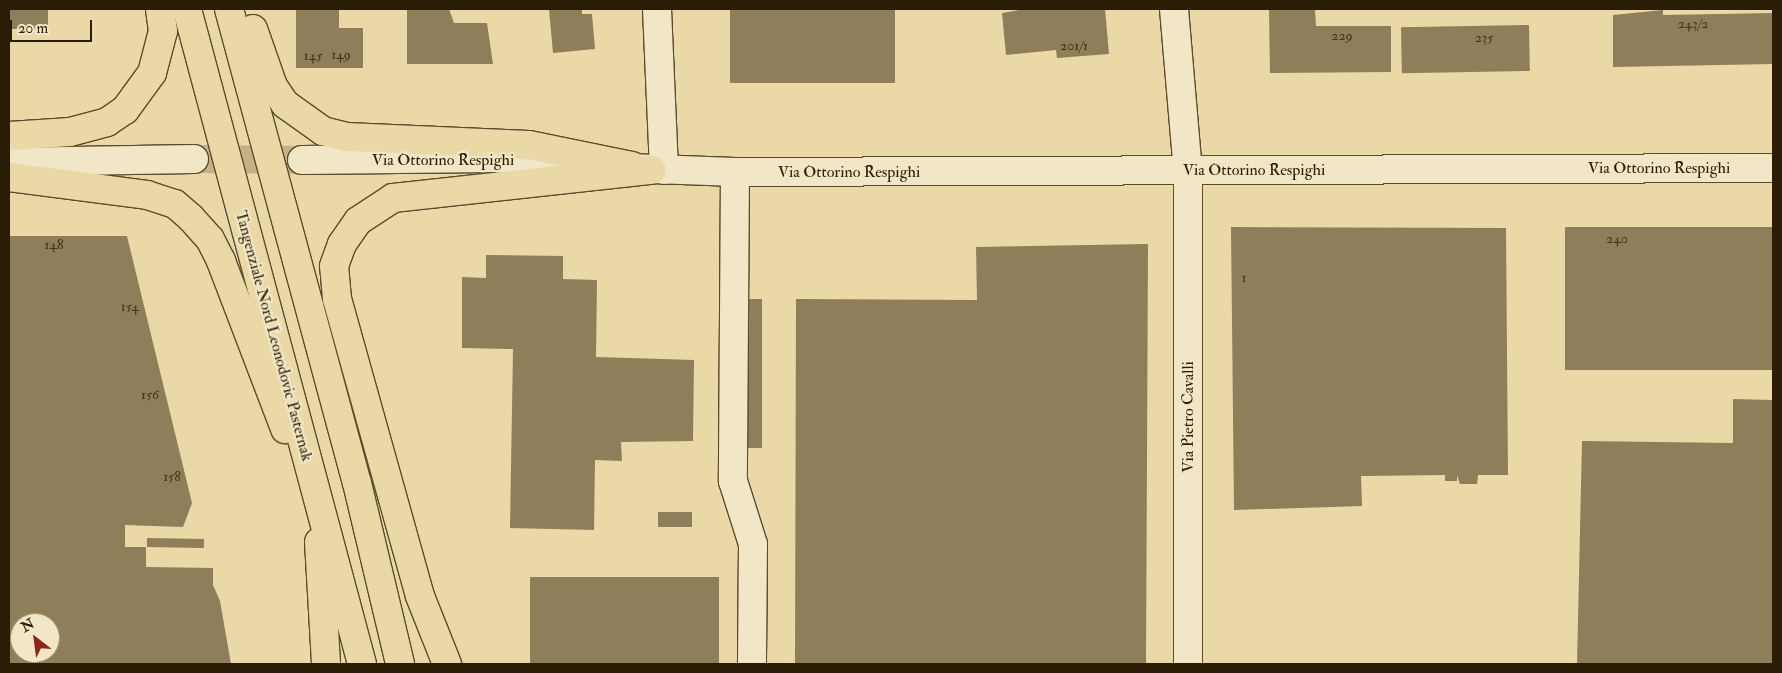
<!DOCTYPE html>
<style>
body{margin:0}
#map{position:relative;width:1782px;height:673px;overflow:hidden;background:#ead8a6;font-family:"IM FELL Double Pica",serif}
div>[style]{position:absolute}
.building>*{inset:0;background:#8e7e59;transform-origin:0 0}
.minor-tunnel>*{height:28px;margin-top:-14px;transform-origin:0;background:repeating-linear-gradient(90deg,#c4b286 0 28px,transparent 0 42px)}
.roads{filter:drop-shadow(1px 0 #5b4b2d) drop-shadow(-1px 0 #5b4b2d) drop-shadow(0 1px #5b4b2d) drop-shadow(0 -1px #5b4b2d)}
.minor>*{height:28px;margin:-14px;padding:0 14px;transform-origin:14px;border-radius:14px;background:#f1e6c5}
.highway>*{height:28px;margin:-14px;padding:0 14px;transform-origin:14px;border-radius:14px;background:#ead8a6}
span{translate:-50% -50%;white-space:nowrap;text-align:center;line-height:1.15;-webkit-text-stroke:4.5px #f1e6c5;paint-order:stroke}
.number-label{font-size:14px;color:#44341a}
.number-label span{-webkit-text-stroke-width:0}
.street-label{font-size:16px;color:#2b1c05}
.frame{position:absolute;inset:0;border:10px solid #2b1c05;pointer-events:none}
.north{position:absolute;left:10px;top:613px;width:50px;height:50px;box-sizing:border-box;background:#f1e6c5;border:1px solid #a29578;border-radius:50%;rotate:330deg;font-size:14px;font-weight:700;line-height:20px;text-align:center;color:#2b1c05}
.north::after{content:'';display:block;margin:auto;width:18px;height:22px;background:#8f2418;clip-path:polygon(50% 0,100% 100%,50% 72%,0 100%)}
.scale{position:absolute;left:10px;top:20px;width:82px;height:22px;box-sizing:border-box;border:2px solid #2b1c05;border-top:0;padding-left:6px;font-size:15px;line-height:18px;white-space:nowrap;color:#2b1c05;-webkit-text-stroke:4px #f1e6c5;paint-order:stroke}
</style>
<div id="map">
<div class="building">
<i style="left:9px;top:9px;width:39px;height:20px"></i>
<i style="clip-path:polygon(296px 9px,339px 9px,339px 28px,363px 28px,363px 68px,296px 68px)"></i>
<i style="clip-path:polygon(407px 9px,449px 9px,454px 23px,487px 23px,493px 64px,407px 64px)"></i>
<i style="clip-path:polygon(549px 9px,582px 9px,582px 14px,592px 14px,595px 49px,553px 53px)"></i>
<i style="left:730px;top:9px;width:165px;height:74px"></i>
<i style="clip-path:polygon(1025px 9px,1105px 9px,1109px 54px,1057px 58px,1056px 50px,1006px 55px,1002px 13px)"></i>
<i style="clip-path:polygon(1269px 9px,1315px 9px,1316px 26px,1391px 26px,1391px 72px,1270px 73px)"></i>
<i style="clip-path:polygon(1663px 10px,1663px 15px,1773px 13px,1773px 64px,1613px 67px,1613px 15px)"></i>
<i style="left:1529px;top:25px;width:46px;height:128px;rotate:89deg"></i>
<i style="clip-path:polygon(1231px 227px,1506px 228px,1508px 475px,1478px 475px,1477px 484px,1460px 484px,1457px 475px,1457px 481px,1445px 481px,1445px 475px,1361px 476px,1362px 506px,1234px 510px)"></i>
<i style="left:1773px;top:227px;width:143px;height:208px;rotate:90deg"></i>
<i style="clip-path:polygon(evenodd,9px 236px,127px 236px,192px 503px,183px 527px,125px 525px,125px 547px,146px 547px,146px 567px,213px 568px,213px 585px,220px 601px,231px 664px,9px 664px,9px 236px,20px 623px,50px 623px,50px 653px,20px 653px,20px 623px)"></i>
<i style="clip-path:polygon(1148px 244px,1146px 664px,795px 664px,796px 299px,977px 300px,976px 247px)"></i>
<i style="clip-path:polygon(486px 255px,563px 256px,563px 279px,597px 280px,596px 357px,694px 360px,693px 441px,621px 442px,622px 461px,595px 460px,594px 530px,510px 528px,513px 349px,462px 348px,462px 277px,486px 278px)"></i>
<i style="left:745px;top:299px;width:17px;height:149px"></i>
<i style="clip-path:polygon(1733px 399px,1773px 400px,1773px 664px,1577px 664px,1582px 441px,1733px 443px)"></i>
<i style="left:658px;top:512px;width:34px;height:15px"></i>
<i style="left:147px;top:538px;width:57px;height:9px;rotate:1deg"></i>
<i style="left:719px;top:577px;width:87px;height:189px;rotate:90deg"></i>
</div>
<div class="minor-tunnel">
<i style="left:194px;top:159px;width:108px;rotate:0.5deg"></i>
</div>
<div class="roads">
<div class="minor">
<i style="left:657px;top:9px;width:161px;rotate:87.5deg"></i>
<i style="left:1174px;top:9px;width:163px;rotate:85.1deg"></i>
<i style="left:1188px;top:171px;width:493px;rotate:90deg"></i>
<i style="left:302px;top:160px;width:193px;rotate:-0.6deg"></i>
<i style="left:495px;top:158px;width:82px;rotate:4.2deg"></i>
<i style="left:9px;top:162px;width:185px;rotate:-0.9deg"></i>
<i style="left:628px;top:168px;width:107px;rotate:2.1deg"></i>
<i style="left:735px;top:172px;width:1038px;rotate:-0.22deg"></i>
<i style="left:735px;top:172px;width:309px;rotate:90.4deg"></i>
<i style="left:733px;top:481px;width:66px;rotate:72.4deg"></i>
<i style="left:753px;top:544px;width:120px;rotate:90.5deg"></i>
</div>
<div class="highway">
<i style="left:187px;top:9px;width:678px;rotate:75.04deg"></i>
<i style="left:229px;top:9px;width:491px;rotate:74.9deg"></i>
<i style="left:357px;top:483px;width:186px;rotate:76.6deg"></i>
<i style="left:253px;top:29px;width:60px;rotate:70.7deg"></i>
<i style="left:273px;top:86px;width:22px;rotate:56deg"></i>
<i style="left:285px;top:104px;width:47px;rotate:35.4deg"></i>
<i style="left:323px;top:131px;width:25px;rotate:14deg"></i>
<i style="left:347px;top:137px;width:182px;rotate:2.5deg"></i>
<i style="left:529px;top:145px;width:105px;rotate:11.5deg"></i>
<i style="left:9px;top:136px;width:61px;rotate:-3.8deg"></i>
<i style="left:70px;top:132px;width:38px;rotate:-15deg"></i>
<i style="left:107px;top:122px;width:22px;rotate:-34deg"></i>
<i style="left:125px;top:110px;width:46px;rotate:-53.9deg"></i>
<i style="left:152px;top:73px;width:43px;rotate:-75.3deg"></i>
<i style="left:163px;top:31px;width:22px;rotate:-98deg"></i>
<i style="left:9px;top:177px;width:139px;rotate:7.4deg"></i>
<i style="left:147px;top:195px;width:29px;rotate:18deg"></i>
<i style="left:175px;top:204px;width:21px;rotate:41deg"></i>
<i style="left:191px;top:218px;width:28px;rotate:48deg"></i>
<i style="left:210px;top:239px;width:25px;rotate:63deg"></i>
<i style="left:221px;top:261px;width:180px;rotate:69.1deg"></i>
<i style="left:319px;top:542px;width:122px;rotate:86.7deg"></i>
<i style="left:447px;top:664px;width:73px;rotate:-111.7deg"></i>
<i style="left:420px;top:596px;width:308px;rotate:-105.6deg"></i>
<i style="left:337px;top:299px;width:33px;rotate:-95deg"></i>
<i style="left:334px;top:266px;width:23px;rotate:-70deg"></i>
<i style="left:342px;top:244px;width:28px;rotate:-55deg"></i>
<i style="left:358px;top:221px;width:42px;rotate:-33.3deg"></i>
<i style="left:393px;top:198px;width:260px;rotate:-6.2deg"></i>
</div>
</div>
<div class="number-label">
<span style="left:1693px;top:24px">243/2</span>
<span style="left:1342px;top:36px">229</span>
<span style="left:1484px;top:38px">235</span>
<span style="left:1074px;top:46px">201/1</span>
<span style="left:341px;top:55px">149</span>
<span style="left:313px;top:56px">145</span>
<span style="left:1617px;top:239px">240</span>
<span style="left:54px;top:245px">148</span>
<span style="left:1244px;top:278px">1</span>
<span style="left:130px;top:307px">154</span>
<span style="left:150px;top:395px">156</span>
<span style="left:172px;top:477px">158</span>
</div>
<div class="street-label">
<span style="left:443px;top:160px">Via Ottorino Respighi</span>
<span style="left:1659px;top:168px">Via Ottorino Respighi</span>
<span style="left:1254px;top:170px">Via Ottorino Respighi</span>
<span style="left:849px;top:172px">Via Ottorino Respighi</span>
<span style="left:274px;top:336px;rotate:75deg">Tangenziale Nord Leonodovic Pasternak</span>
<span style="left:1188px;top:417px;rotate:-90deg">Via Pietro Cavalli</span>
</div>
<div class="frame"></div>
<div class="north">N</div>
<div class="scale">20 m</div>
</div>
